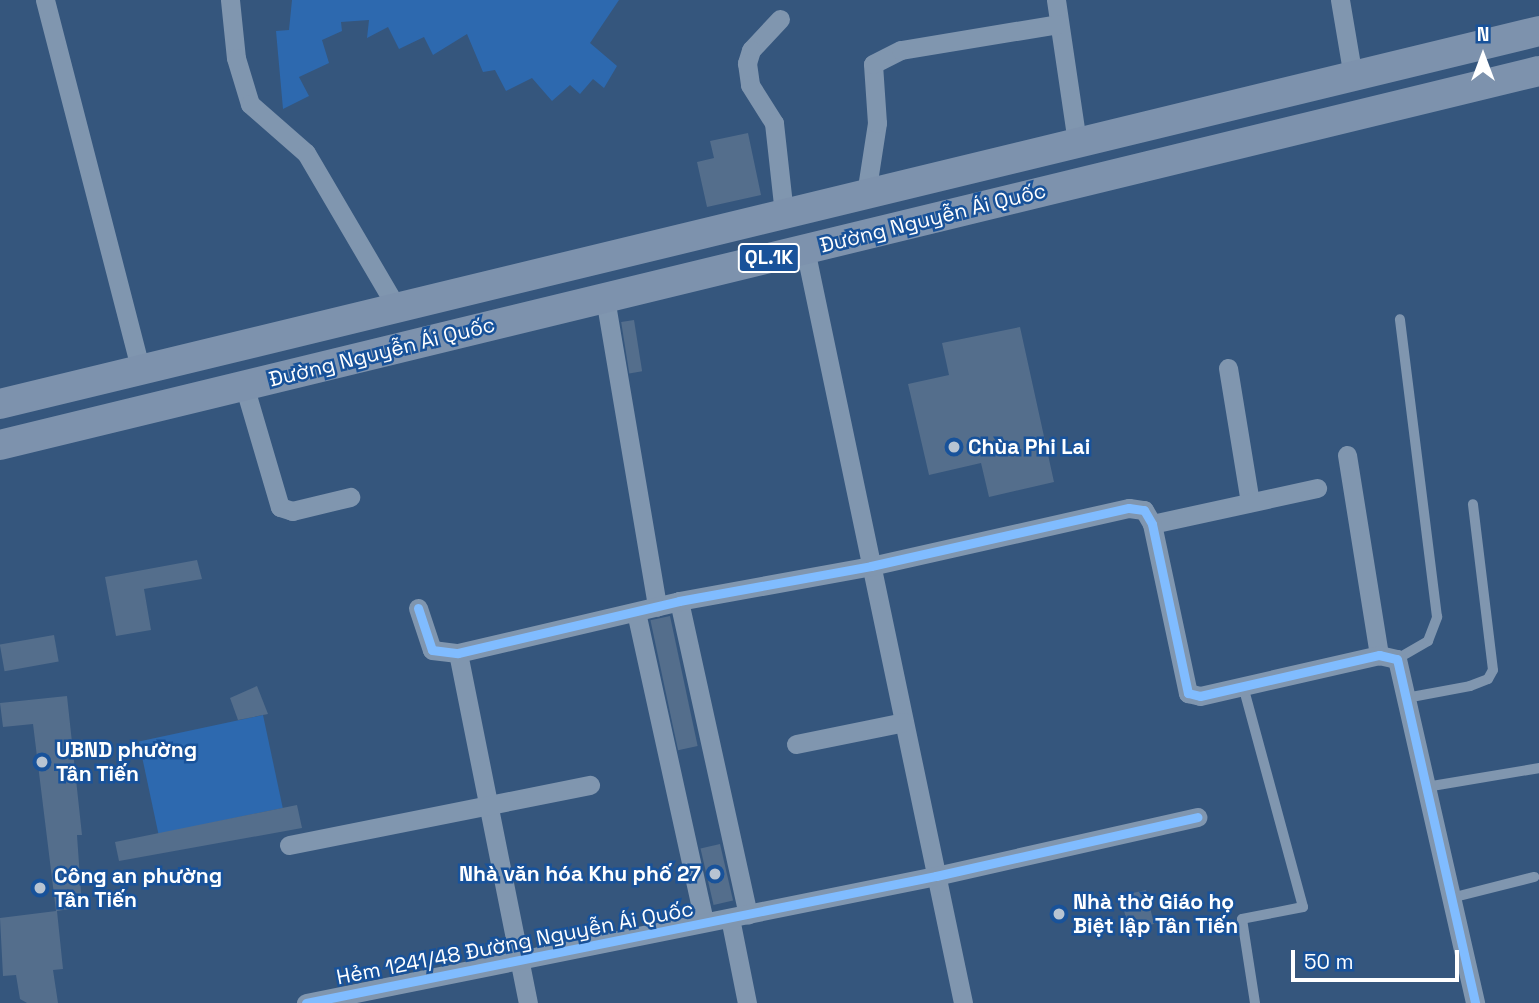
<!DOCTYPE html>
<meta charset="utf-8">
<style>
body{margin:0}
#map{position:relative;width:1539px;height:1003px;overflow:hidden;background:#35567d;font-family:"Space Grotesk",sans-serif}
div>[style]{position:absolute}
.green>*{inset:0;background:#2d69af;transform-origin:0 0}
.building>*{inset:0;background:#546e8c;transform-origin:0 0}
.lane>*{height:10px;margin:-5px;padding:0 5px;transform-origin:5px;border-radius:5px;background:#8096af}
.street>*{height:19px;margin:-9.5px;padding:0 9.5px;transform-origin:9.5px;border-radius:9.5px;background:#8096af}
.primary>*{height:30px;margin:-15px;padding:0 15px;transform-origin:15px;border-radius:15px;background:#7d92ad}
.cycleway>*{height:9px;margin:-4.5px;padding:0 4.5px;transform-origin:4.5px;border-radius:4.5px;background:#80bcff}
.dots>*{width:19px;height:19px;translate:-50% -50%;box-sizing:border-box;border:4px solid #18529a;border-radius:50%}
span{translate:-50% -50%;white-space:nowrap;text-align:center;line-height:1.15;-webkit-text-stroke:5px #18529a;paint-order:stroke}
.shield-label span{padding:2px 5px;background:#18529a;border:2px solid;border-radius:5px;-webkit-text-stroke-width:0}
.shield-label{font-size:19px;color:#fff;font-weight:700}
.street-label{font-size:21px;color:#fff}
.poi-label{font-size:21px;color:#fff;font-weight:700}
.left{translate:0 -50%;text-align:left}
.right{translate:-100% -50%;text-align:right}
.north{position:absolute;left:1448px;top:21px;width:70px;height:70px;-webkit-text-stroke:5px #18529a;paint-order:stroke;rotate:0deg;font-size:19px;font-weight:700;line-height:28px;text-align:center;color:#fff}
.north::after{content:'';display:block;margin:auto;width:24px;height:32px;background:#fff;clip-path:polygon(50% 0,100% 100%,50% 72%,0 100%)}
.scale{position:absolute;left:1291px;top:950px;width:168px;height:32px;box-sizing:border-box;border:4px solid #fff;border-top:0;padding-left:9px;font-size:21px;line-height:24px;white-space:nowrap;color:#fff;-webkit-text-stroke:5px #18529a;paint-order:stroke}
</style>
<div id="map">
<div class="green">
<i style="clip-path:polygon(292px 0,619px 0,590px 43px,617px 66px,604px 88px,593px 79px,580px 94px,570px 85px,552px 101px,532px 78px,506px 91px,495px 70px,483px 72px,467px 34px,433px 55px,424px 37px,399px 49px,388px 27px,367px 38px,369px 20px,341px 22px,342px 31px,322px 40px,329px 63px,299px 77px,309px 96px,283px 109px,276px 31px,289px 30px)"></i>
<i style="left:263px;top:715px;width:95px;height:127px;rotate:78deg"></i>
</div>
<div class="building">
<i style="clip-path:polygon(748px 133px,761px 195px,707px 207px,697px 162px,714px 158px,710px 141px)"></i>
<i style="left:634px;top:320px;width:52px;height:13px;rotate:81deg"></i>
<i style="clip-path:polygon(1020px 327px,1054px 482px,989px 497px,981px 463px,929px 475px,908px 384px,949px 375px,942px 343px)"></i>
<i style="clip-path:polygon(197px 560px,202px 579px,144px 589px,151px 630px,116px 636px,105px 577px)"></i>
<i style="left:670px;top:616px;width:133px;height:20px;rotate:78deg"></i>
<i style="left:54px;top:635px;width:27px;height:55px;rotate:80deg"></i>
<i style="clip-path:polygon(257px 686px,268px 714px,238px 720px,230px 698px)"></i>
<i style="clip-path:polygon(67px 696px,82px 835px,77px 835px,82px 907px,57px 911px,63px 969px,53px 970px,58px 1003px,27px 1003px,20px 999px,16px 975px,3px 976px,0 918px,56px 911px,33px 724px,3px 727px,0 703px)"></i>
<i style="clip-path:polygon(297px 805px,302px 828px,119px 861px,115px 842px)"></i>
<i style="left:720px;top:844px;width:58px;height:20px;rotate:77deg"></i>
<i style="left:1146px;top:890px;width:35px;height:26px;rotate:77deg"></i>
</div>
<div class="lane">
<i style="left:1397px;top:659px;width:36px;rotate:-30deg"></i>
<i style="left:1428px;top:641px;width:26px;rotate:-69deg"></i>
<i style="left:1437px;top:617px;width:300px;rotate:-97.1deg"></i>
<i style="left:1243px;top:686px;width:229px;rotate:74.8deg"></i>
<i style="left:1303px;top:907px;width:62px;rotate:168.9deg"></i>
<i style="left:1242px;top:919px;width:85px;rotate:81.2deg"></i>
<i style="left:1406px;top:698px;width:65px;rotate:-10.6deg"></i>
<i style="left:1470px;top:686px;width:19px;rotate:-21deg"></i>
<i style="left:1488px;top:679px;width:10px;rotate:-61deg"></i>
<i style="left:1493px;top:670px;width:167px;rotate:-96.9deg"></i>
<i style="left:1426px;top:787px;width:115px;rotate:-9.5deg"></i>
<i style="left:1451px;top:898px;width:86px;rotate:-14.2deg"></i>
</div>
<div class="street">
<i style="left:45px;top:0;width:382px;rotate:75.5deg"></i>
<i style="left:230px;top:0;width:58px;rotate:84.1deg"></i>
<i style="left:236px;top:58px;width:48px;rotate:73.1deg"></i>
<i style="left:250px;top:104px;width:74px;rotate:41.2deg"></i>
<i style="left:306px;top:153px;width:180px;rotate:59.6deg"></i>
<i style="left:1056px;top:0;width:145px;rotate:81.6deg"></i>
<i style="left:1340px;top:0;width:78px;rotate:80.4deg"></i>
<i style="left:780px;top:19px;width:42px;rotate:133.1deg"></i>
<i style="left:751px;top:50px;width:14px;rotate:107deg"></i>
<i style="left:747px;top:63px;width:22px;rotate:82deg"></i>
<i style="left:750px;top:85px;width:45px;rotate:57.7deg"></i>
<i style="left:774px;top:123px;width:92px;rotate:83.7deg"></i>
<i style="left:866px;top:194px;width:72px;rotate:-81.2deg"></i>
<i style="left:877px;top:123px;width:59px;rotate:-93.9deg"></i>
<i style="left:873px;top:64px;width:31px;rotate:-27deg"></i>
<i style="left:901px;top:50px;width:159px;rotate:-9.4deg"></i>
<i style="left:805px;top:249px;width:770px;rotate:78.16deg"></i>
<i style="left:605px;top:298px;width:313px;rotate:80.4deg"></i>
<i style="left:1228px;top:368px;width:136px;rotate:80.7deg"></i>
<i style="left:244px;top:385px;width:127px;rotate:73.6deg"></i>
<i style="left:280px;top:507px;width:13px;rotate:18deg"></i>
<i style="left:292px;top:511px;width:60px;rotate:-13.6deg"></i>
<i style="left:1347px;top:455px;width:203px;rotate:80.9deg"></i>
<i style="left:1152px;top:524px;width:169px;rotate:-12.3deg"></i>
<i style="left:679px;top:601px;width:321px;rotate:77.6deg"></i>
<i style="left:418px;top:608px;width:44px;rotate:71.6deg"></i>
<i style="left:432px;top:650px;width:26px;rotate:7deg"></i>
<i style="left:458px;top:653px;width:227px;rotate:-13.2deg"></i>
<i style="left:679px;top:601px;width:195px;rotate:-10.3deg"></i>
<i style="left:871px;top:566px;width:264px;rotate:-12.7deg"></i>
<i style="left:1129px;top:508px;width:15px;rotate:8deg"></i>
<i style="left:1144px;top:510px;width:16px;rotate:60deg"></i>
<i style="left:1152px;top:524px;width:173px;rotate:78deg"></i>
<i style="left:1188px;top:693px;width:12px;rotate:14deg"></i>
<i style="left:1200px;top:696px;width:184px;rotate:-12.9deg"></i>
<i style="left:1379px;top:655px;width:18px;rotate:13deg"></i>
<i style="left:1397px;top:659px;width:353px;rotate:77.2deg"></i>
<i style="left:636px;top:612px;width:317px;rotate:77.6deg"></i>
<i style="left:458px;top:653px;width:357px;rotate:78.7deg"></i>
<i style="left:796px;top:744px;width:110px;rotate:-11.5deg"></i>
<i style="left:289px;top:845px;width:307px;rotate:-11.3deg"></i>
<i style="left:730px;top:918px;width:87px;rotate:78.7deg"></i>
<i style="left:306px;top:1003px;width:643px;rotate:-11.4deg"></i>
<i style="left:936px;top:876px;width:268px;rotate:-12.7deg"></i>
</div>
<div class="primary">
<i style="left:0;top:404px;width:1584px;rotate:-13.62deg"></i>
<i style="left:0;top:445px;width:1584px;rotate:-13.66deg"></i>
</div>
<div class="cycleway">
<i style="left:418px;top:608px;width:44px;rotate:71.6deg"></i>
<i style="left:432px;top:650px;width:26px;rotate:7deg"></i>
<i style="left:458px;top:653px;width:227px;rotate:-13.2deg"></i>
<i style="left:679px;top:601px;width:195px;rotate:-10.3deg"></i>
<i style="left:871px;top:566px;width:264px;rotate:-12.7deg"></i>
<i style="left:1129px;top:508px;width:15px;rotate:8deg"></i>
<i style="left:1144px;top:510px;width:16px;rotate:60deg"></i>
<i style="left:1152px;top:524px;width:173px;rotate:78deg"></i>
<i style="left:1188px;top:693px;width:12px;rotate:14deg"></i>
<i style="left:1200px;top:696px;width:184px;rotate:-12.9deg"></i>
<i style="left:1379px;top:655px;width:18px;rotate:13deg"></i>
<i style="left:1397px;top:659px;width:353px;rotate:77.2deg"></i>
<i style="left:306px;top:1003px;width:643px;rotate:-11.4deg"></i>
<i style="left:936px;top:876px;width:268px;rotate:-12.7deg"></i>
</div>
<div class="dots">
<i style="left:954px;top:447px;background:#b8c4d2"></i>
<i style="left:42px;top:762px;background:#b8c4d2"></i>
<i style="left:715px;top:874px;background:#b8c4d2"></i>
<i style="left:40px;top:888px;background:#b8c4d2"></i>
<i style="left:1059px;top:914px;background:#b8c4d2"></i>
</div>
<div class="shield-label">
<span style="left:769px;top:258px">QL.1K</span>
</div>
<div class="street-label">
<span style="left:933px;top:218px;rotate:-14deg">Đường Nguyễn Ái Quốc</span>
<span style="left:382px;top:352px;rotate:-14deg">Đường Nguyễn Ái Quốc</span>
<span style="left:515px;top:943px;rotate:-11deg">Hẻm 1241/48 Đường Nguyễn Ái Quốc</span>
</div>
<div class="poi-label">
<span class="left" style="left:968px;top:447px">Chùa Phi Lai</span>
<span class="left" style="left:56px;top:762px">UBND phường<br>Tân Tiến</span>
<span class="right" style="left:701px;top:874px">Nhà văn hóa Khu phố 27</span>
<span class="left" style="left:54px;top:888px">Công an phường<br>Tân Tiến</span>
<span class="left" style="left:1073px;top:914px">Nhà thờ Giáo họ<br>Biệt lập Tân Tiến</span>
</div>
<div class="north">N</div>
<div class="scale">50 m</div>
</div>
